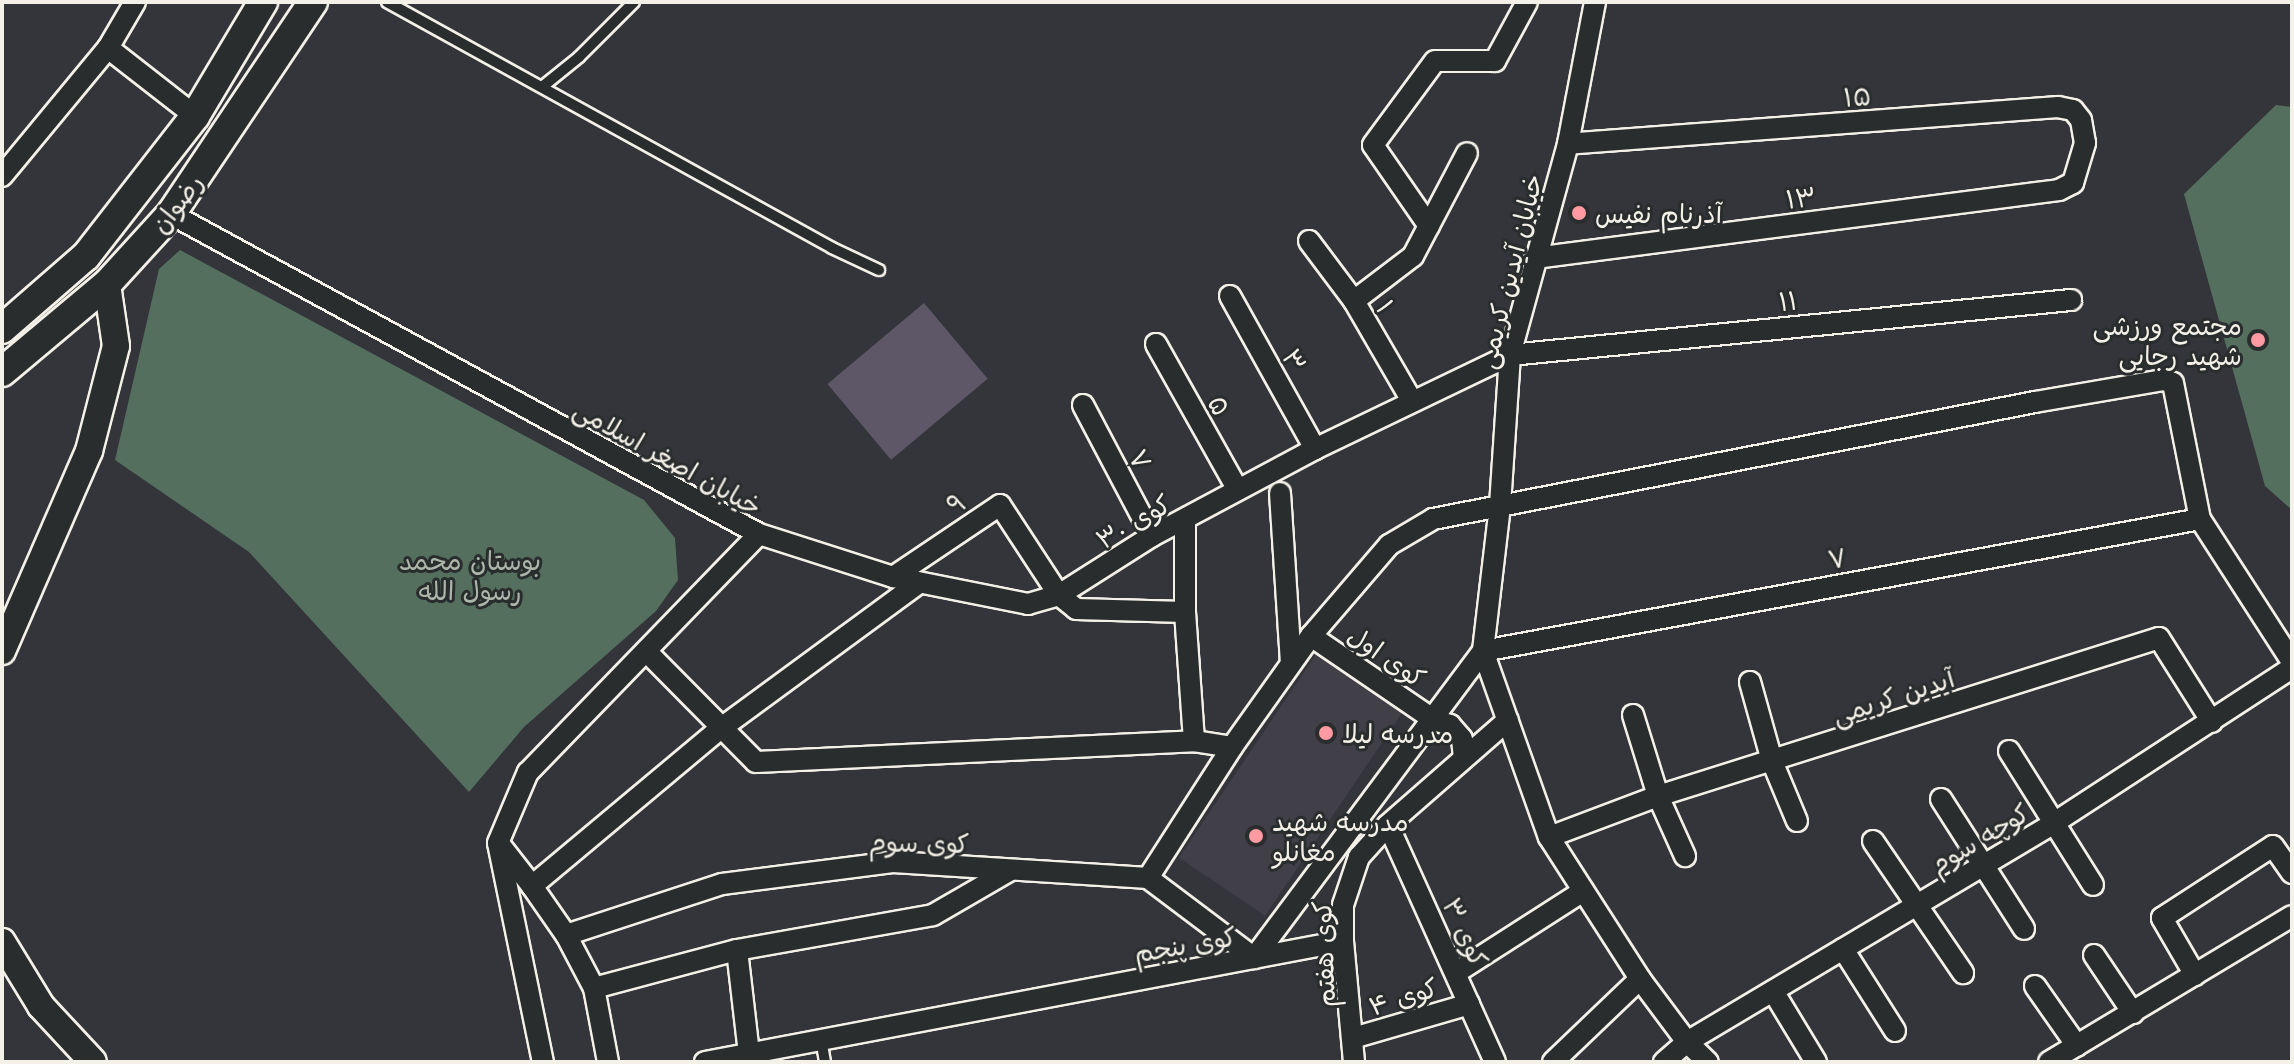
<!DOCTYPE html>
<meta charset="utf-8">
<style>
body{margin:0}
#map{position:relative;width:2294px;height:1064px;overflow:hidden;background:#34353a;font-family:"Playpen Sans","Playpen Sans Arabic",sans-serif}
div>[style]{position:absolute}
.built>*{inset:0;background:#413f48;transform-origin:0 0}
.green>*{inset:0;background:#546f5e}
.building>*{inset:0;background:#5e5768;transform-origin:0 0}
.roads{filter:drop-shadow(2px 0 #f4f1e8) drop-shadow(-2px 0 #f4f1e8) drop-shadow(0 2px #f4f1e8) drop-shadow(0 -2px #f4f1e8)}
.service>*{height:10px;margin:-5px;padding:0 5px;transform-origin:5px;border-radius:5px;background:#2a2d2e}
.minor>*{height:20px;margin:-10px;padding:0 10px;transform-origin:10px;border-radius:10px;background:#2a2d2e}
.tertiary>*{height:26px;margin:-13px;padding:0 13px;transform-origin:13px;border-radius:13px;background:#2a2d2e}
.secondary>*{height:28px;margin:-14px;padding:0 14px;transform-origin:14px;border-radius:14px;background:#2a2d2e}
.dots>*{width:22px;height:22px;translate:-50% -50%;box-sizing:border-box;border:4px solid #2a2d2e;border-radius:50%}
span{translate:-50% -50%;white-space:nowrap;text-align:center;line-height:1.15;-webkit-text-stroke:6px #2a2d2e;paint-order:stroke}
.street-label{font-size:26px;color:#f4f1e8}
.poi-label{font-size:26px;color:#f4f1e8}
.left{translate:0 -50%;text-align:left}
.right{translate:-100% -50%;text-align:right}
.park-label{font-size:26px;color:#acb6aa}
.frame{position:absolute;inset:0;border:4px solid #f4f1e8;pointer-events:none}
</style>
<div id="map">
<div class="built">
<i style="left:1321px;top:647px;width:104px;height:254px;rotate:34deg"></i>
</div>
<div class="green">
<i style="clip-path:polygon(2276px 105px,2292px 107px,2292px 510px,2265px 486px,2184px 194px)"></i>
<i style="clip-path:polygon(180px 250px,644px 500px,675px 538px,678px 580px,656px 611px,524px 727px,469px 792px,249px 552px,115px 460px,159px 269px)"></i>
</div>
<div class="building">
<i style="left:924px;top:303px;width:99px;height:126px;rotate:50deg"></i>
</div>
<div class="roads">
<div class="service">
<i style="left:387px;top:2px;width:508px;rotate:28.93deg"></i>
<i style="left:832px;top:248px;width:52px;rotate:25.1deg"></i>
<i style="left:542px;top:87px;width:48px;rotate:-39deg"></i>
<i style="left:579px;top:57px;width:78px;rotate:-45deg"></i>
<i style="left:821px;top:1039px;width:23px;rotate:80deg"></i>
</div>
<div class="minor">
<i style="left:1595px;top:2px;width:145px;rotate:100.8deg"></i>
<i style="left:1568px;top:144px;width:219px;rotate:105.4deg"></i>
<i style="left:1510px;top:355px;width:151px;rotate:93.8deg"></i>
<i style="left:1500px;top:506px;width:146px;rotate:96.7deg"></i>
<i style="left:1483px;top:651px;width:197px;rotate:70.5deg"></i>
<i style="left:1549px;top:837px;width:169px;rotate:57.3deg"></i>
<i style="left:1640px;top:979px;width:79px;rotate:53.3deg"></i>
<i style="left:1687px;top:1042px;width:29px;rotate:44deg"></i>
<i style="left:108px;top:48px;width:110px;rotate:38deg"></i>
<i style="left:2px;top:176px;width:166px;rotate:-50.4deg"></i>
<i style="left:108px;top:48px;width:53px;rotate:-59.6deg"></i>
<i style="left:171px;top:214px;width:669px;rotate:28.56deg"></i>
<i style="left:759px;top:534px;width:332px;rotate:134.1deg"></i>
<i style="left:528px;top:772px;width:77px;rotate:112.9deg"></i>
<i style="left:498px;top:843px;width:224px;rotate:78.4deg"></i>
<i style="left:1429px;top:226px;width:98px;rotate:-124.7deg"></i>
<i style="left:1373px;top:145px;width:104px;rotate:-53.6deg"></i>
<i style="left:1435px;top:61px;width:60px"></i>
<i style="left:1495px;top:61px;width:67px;rotate:-61.5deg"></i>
<i style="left:1309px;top:241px;width:75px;rotate:53.1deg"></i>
<i style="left:1354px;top:301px;width:116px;rotate:59.9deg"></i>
<i style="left:1535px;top:258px;width:528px;rotate:-7.39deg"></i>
<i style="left:2059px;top:190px;width:16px;rotate:-27deg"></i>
<i style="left:2073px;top:183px;width:42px;rotate:-73.3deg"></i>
<i style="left:2085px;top:143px;width:23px;rotate:-100deg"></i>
<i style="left:2081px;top:120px;width:13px;rotate:-129deg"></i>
<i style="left:2073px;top:110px;width:15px;rotate:-169deg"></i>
<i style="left:2058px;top:107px;width:491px;rotate:175.7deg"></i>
<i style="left:1230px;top:296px;width:175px;rotate:60.9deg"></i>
<i style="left:1354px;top:301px;width:74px;rotate:-37.3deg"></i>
<i style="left:1413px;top:256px;width:116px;rotate:-62.3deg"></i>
<i style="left:1156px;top:344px;width:167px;rotate:60.7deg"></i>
<i style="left:1083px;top:405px;width:148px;rotate:62.2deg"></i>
<i style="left:1280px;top:493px;width:170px;rotate:86.3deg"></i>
<i style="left:1185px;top:521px;width:91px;rotate:90deg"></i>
<i style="left:1185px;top:612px;width:129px;rotate:86deg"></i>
<i style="left:1194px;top:741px;width:38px;rotate:9deg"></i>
<i style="left:759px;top:534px;width:141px;rotate:17.8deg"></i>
<i style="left:893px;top:577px;width:138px;rotate:11.3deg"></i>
<i style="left:1028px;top:604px;width:32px;rotate:-16deg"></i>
<i style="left:1059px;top:595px;width:110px;rotate:-32.4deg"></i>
<i style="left:1152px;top:536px;width:185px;rotate:-28.1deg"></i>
<i style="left:1315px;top:449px;width:216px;rotate:-25.7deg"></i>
<i style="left:1510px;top:355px;width:564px;rotate:-5.6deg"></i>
<i style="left:893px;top:577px;width:129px;rotate:-33.9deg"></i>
<i style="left:1000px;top:505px;width:108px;rotate:56.8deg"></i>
<i style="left:1059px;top:595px;width:22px;rotate:39deg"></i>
<i style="left:1076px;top:609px;width:109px;rotate:1.6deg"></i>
<i style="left:1311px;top:636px;width:149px;rotate:34.3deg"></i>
<i style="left:1434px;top:720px;width:17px;rotate:17deg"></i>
<i style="left:1450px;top:725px;width:18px;rotate:49deg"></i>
<i style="left:1462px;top:739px;width:18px;rotate:84deg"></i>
<i style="left:646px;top:651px;width:156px;rotate:45.3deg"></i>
<i style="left:756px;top:762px;width:439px;rotate:-2.7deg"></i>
<i style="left:1483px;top:651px;width:729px;rotate:-10.43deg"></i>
<i style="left:1750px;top:682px;width:82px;rotate:74.4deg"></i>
<i style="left:1772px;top:761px;width:65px;rotate:67.4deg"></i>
<i style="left:1633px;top:715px;width:85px;rotate:72.8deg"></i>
<i style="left:1658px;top:796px;width:66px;rotate:65.8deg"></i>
<i style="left:2009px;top:751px;width:158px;rotate:57.9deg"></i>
<i style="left:1941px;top:799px;width:154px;rotate:57.4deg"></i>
<i style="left:1388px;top:825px;width:260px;rotate:65.7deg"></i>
<i style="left:1549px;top:837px;width:116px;rotate:-20.6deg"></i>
<i style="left:1658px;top:796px;width:525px;rotate:-17.5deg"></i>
<i style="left:2159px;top:638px;width:99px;rotate:57.8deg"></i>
<i style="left:1873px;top:841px;width:160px;rotate:55.7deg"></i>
<i style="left:500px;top:845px;width:52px;rotate:52deg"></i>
<i style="left:1148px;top:878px;width:156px;rotate:-57.3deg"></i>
<i style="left:1232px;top:747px;width:136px;rotate:-54.6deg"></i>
<i style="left:1311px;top:636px;width:120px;rotate:-49.4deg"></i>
<i style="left:1389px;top:545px;width:51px;rotate:-30.6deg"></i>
<i style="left:1433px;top:519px;width:613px;rotate:-11deg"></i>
<i style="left:2035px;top:402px;width:131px;rotate:-9.7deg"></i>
<i style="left:2164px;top:380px;width:9px;rotate:18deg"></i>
<i style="left:2173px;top:383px;width:139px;rotate:78.8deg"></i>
<i style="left:2200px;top:519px;width:170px;rotate:57.2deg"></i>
<i style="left:566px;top:935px;width:164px;rotate:-18.1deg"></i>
<i style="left:722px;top:884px;width:172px;rotate:-7.3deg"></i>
<i style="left:893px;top:862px;width:256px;rotate:3.6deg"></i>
<i style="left:1148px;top:878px;width:133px;rotate:37deg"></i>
<i style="left:1843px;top:949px;width:97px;rotate:57.6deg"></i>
<i style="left:737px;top:950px;width:113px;rotate:83.4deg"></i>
<i style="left:2094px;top:955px;width:70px;rotate:56.1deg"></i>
<i style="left:1254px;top:958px;width:383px;rotate:-53.3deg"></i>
<i style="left:1457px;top:972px;width:150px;rotate:-32.7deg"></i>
<i style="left:2195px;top:975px;width:66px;rotate:-120.1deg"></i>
<i style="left:2162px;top:918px;width:132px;rotate:-33deg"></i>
<i style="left:2273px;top:846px;width:33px;rotate:55deg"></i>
<i style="left:2035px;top:986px;width:73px;rotate:55deg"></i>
<i style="left:594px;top:988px;width:60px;rotate:-117.8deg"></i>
<i style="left:566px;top:935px;width:60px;rotate:-124.8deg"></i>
<i style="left:532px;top:886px;width:245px;rotate:-39.9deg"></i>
<i style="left:720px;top:729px;width:247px;rotate:-36.3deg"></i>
<i style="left:1773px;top:991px;width:83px;rotate:58.8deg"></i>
<i style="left:1353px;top:1038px;width:121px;rotate:-16.3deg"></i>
<i style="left:608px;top:1062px;width:75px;rotate:-100.7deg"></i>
<i style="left:594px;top:988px;width:148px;rotate:-14.9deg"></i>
<i style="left:737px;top:950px;width:199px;rotate:-10.1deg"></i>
<i style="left:933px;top:915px;width:88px;rotate:-30.1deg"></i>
<i style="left:705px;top:1062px;width:649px;rotate:-10.74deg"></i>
<i style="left:1354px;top:1062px;width:121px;rotate:-95.2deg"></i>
<i style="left:1343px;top:941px;width:36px;rotate:-90deg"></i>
<i style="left:1343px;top:905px;width:51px;rotate:-71.6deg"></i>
<i style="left:1359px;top:857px;width:43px;rotate:-47.8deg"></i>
<i style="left:1388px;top:825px;width:159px;rotate:-41.2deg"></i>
<i style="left:1553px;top:1062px;width:120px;rotate:-43.7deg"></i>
<i style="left:1664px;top:1062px;width:30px;rotate:-41deg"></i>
<i style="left:1687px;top:1042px;width:427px;rotate:-30.8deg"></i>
<i style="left:2054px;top:823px;width:284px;rotate:-33.1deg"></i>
<i style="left:2049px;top:1062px;width:283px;rotate:-31deg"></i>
</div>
<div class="tertiary">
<i style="left:2px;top:651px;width:218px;rotate:-66.5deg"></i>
<i style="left:89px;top:451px;width:108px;rotate:-75.6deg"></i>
<i style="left:116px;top:346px;width:63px;rotate:-98.3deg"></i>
<i style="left:2px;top:942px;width:75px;rotate:58.6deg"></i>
<i style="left:41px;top:1006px;width:76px;rotate:47.1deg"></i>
</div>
<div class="secondary">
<i style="left:2px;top:329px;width:111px;rotate:-41deg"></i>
<i style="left:86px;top:256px;width:177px;rotate:-52.1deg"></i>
<i style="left:195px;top:116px;width:133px;rotate:-59.2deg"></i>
<i style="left:2px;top:372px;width:137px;rotate:-40deg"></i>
<i style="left:107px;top:284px;width:95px;rotate:-47.6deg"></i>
<i style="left:171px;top:214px;width:255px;rotate:-56.2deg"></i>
</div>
</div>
<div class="dots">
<i style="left:1579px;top:213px;background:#ff9aa2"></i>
<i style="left:2258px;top:340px;background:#ff9aa2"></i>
<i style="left:1326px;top:733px;background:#ff9aa2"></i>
<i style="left:1256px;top:836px;background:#ff9aa2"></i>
</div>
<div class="street-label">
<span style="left:1857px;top:96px;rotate:-4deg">۱۵</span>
<span style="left:1801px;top:197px;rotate:-7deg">۱۳</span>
<span style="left:176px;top:203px;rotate:-53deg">رضوان</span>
<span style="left:1509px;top:271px;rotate:-76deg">خیابان آیدین کریمی</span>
<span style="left:1788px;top:300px;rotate:-6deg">۱۱</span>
<span style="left:1386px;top:306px;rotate:60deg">۱</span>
<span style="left:1295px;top:360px;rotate:61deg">۳</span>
<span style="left:1220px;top:405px;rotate:61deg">۵</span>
<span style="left:668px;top:457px;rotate:29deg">خیابان اصغر اسلامی</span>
<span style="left:1141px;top:459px;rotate:62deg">۷</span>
<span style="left:956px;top:503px;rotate:-34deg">۹</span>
<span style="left:1133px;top:521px;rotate:-30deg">کوی ۳۰</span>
<span style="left:1837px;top:558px;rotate:-11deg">۷</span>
<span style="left:1387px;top:656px;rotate:34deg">کوی اول</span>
<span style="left:1893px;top:696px;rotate:-18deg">آیدین کریمی</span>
<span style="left:1979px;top:838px;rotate:-31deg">کوچه سوم</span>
<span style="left:919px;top:842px;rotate:1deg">کوی سوم</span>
<span style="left:1466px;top:932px;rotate:65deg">کوی ۳</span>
<span style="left:1185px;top:944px;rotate:-10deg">کوی پنجم</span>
<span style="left:1323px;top:954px;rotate:-92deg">کوی هفتم</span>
<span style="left:1403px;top:996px;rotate:-17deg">کوی ۴</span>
</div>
<div class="poi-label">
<span class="left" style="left:1595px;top:213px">آذرنام نفیس</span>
<span class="right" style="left:2242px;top:340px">مجتمع ورزشی<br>شهید رجایی</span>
<span class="left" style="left:1342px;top:733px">مدرسه لیلا</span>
<span class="left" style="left:1272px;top:836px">مدرسه شهید<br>مغانلو</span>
</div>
<div class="park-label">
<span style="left:470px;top:575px">بوستان محمد<br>رسول الله</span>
</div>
<div class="frame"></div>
</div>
